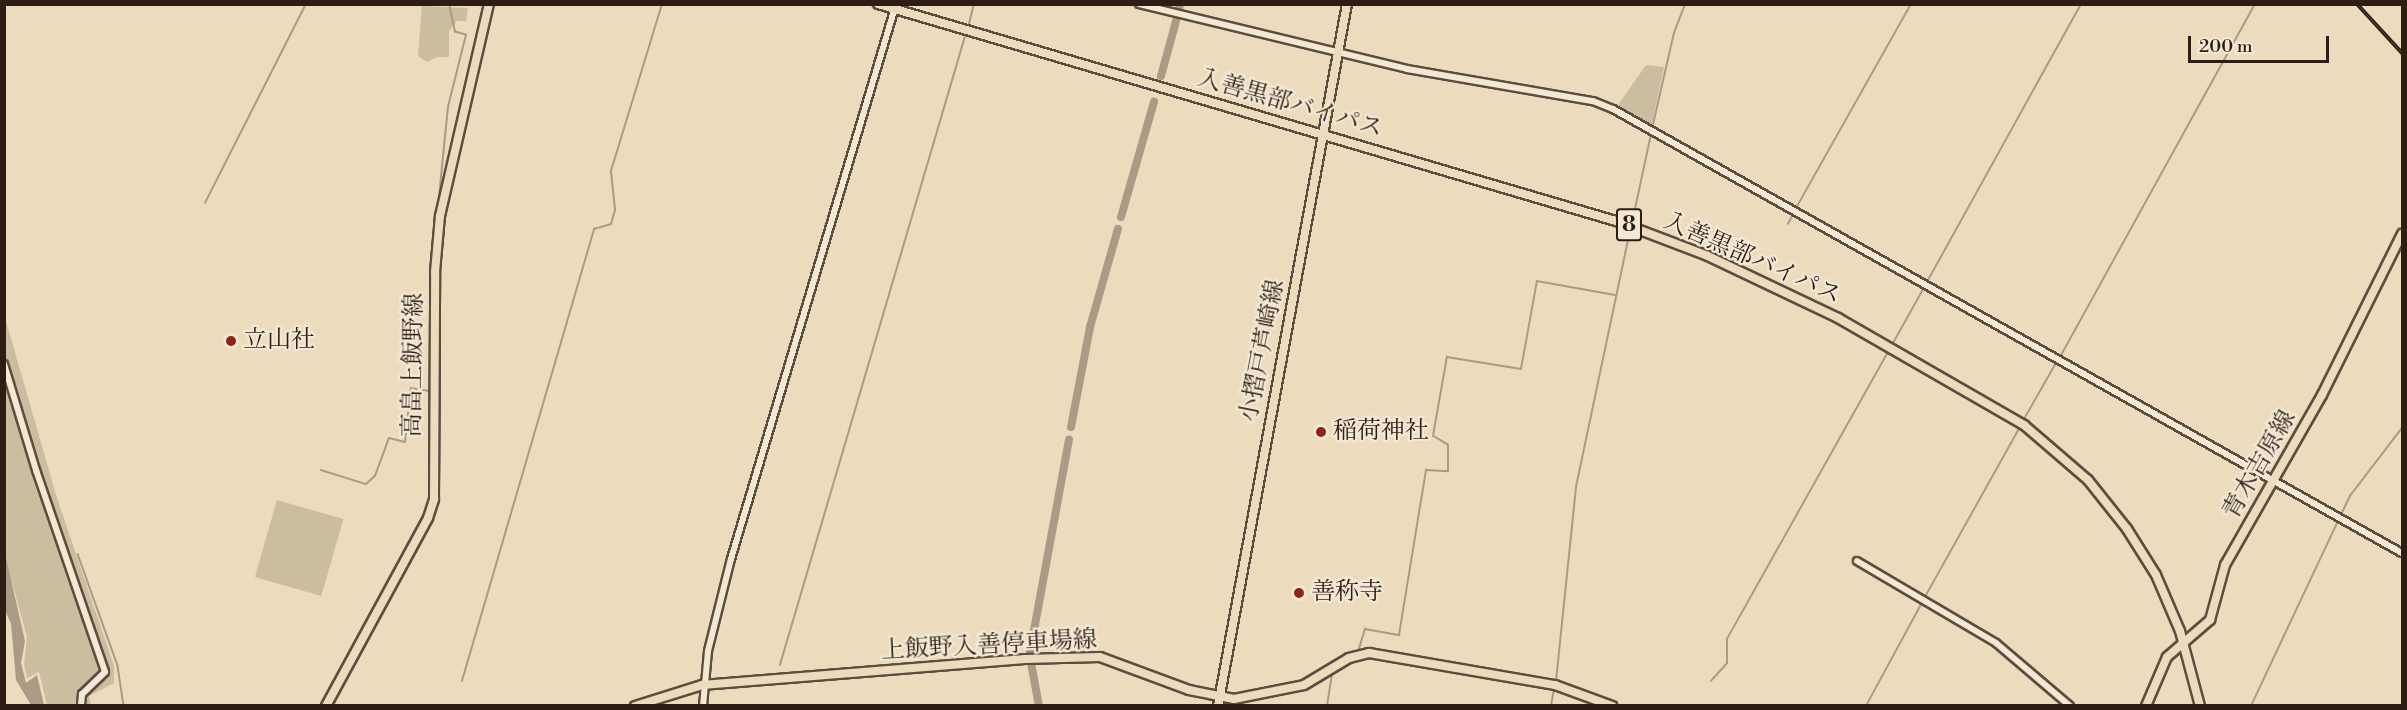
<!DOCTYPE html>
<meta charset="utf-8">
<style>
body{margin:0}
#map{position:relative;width:2407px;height:710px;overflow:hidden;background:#ecdcbd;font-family:"Libre Bodoni","Noto Serif JP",serif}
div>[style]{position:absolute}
.green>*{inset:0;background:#ccbca0;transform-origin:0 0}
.water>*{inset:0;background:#ab9b84}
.stream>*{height:1.5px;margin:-0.75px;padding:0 0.75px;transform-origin:0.75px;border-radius:0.75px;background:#ab9b84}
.river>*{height:8px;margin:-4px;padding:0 4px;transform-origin:4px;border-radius:4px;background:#ab9b84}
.roads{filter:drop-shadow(2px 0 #5e4d3e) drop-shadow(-2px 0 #5e4d3e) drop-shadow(0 2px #5e4d3e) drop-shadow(0 -2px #5e4d3e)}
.minor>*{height:6px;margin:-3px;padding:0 3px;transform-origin:3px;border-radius:3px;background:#f3e8d4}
.major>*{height:8px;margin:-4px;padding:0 4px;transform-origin:4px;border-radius:4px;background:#ecdcbd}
.highway>*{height:8px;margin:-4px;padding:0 4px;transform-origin:4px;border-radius:4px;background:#ecdcbd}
.rail>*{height:4px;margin-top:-2px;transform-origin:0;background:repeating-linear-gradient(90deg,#f3e8d4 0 4.5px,#2e1d14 0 9px);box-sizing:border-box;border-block:2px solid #2e1d14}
.dots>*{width:16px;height:16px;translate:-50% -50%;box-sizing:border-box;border:3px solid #f3e8d4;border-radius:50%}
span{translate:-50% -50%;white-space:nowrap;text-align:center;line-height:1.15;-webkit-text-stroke:4.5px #f3e8d4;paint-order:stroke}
.shield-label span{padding:2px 4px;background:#f3e8d4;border:2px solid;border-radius:4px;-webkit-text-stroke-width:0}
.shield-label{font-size:22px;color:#2e1d14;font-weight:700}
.street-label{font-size:24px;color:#2e1d14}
.poi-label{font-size:24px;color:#2e1d14}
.left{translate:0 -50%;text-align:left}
.frame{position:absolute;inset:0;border:6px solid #2e1d14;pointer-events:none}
.scale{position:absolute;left:2188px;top:36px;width:141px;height:27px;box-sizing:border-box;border:3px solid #2e1d14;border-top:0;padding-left:8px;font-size:18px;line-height:21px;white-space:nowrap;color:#2e1d14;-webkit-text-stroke:4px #f3e8d4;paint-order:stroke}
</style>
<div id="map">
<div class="green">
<i style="clip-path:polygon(422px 6px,468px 8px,466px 21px,457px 21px,449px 31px,449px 57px,437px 57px,427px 62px,418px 56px)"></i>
<i style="clip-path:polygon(1646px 65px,1664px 67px,1651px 128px,1616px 108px)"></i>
<i style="clip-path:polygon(4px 314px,56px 495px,114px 666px,114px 683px,89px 696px,91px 705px,47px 705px,39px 672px,27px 678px,24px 664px,27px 637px,4px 553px)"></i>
<i style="left:277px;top:500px;width:69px;height:80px;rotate:16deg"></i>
</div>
<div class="water">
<i style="clip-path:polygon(5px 553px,25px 641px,21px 663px,26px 683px,37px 675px,44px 705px,31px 705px,16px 680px,11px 624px,5px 610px)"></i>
</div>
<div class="stream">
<i style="left:968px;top:28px;width:25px;rotate:-76deg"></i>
<i style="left:1652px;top:129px;width:98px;rotate:-77.1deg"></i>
<i style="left:1674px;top:33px;width:31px;rotate:-69deg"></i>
<i style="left:205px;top:203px;width:223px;rotate:-63.1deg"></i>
<i style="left:1795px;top:210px;width:236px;rotate:-60.6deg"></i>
<i style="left:1632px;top:223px;width:91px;rotate:-77.9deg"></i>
<i style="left:1788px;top:224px;width:11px;rotate:-63deg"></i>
<i style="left:432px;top:267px;width:161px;rotate:-84.3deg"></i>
<i style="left:448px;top:107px;width:74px;rotate:-76deg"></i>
<i style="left:466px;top:35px;width:11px;rotate:-165deg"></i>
<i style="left:455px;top:32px;width:29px;rotate:-102deg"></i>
<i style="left:1927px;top:282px;width:318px;rotate:-61deg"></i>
<i style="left:1892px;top:345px;width:68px;rotate:-60.8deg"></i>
<i style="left:2059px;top:359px;width:406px;rotate:-61.1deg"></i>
<i style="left:2023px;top:421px;width:67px;rotate:-60.4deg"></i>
<i style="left:321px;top:470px;width:47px;rotate:17.3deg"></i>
<i style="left:366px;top:484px;width:12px;rotate:-42deg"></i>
<i style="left:375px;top:476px;width:40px;rotate:-69.8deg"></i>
<i style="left:389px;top:438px;width:16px;rotate:14deg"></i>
<i style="left:405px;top:442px;width:54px;rotate:-83.7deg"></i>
<i style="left:411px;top:388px;width:19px;rotate:9deg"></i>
<i style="left:430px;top:391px;width:86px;rotate:-89.3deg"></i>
<i style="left:2341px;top:515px;width:21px;rotate:-65deg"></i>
<i style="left:2350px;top:496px;width:86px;rotate:-52.6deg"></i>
<i style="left:78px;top:554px;width:119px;rotate:70.3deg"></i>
<i style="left:118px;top:666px;width:40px;rotate:81.5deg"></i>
<i style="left:1925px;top:597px;width:197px;rotate:-60.8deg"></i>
<i style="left:1358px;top:652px;width:24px;rotate:-73deg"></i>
<i style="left:1365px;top:629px;width:35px;rotate:10deg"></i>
<i style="left:1399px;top:635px;width:167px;rotate:-80.7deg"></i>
<i style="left:1426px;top:470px;width:22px;rotate:3deg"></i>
<i style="left:1448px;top:471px;width:26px;rotate:-90deg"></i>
<i style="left:1448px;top:445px;width:17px;rotate:-149deg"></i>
<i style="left:1433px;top:436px;width:80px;rotate:-80deg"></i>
<i style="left:1447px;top:357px;width:75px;rotate:9.2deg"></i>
<i style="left:1521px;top:369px;width:89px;rotate:-79.7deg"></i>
<i style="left:1537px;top:281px;width:79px;rotate:10.2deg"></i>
<i style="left:780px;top:665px;width:659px;rotate:-73.6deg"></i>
<i style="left:462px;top:681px;width:471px;rotate:-73.7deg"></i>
<i style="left:594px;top:229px;width:18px;rotate:-16deg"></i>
<i style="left:611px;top:224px;width:15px;rotate:-74deg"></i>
<i style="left:615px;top:210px;width:39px;rotate:-96deg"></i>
<i style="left:611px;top:171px;width:175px;rotate:-73deg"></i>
<i style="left:1556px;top:681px;width:195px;rotate:-84.1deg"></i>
<i style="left:1576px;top:487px;width:262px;rotate:-78.1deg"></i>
<i style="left:1711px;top:681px;width:24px;rotate:-48deg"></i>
<i style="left:1727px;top:663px;width:24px;rotate:-90deg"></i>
<i style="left:1727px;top:639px;width:329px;rotate:-60.7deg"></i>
<i style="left:1327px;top:706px;width:32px;rotate:-81deg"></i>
<i style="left:1332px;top:674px;width:27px;rotate:-33deg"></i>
<i style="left:1551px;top:706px;width:17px;rotate:-80deg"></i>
<i style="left:1866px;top:706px;width:119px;rotate:-61.5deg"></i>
<i style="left:2251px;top:706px;width:207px;rotate:-64.8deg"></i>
</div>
<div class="river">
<i style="left:1179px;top:9px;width:5px;rotate:-79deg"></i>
<i style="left:1161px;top:76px;width:57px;rotate:-74.7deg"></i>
<i style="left:1121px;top:217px;width:120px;rotate:-74deg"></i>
<i style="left:1071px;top:427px;width:102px;rotate:-79.2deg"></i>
<i style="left:1090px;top:327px;width:102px;rotate:-74.1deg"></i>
<i style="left:1030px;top:652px;width:216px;rotate:-79.6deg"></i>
<i style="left:1031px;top:663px;width:44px;rotate:79.5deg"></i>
</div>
<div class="roads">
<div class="minor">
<i style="left:1139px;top:4px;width:276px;rotate:13.6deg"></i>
<i style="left:1407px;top:69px;width:189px;rotate:9.8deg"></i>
<i style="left:1593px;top:101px;width:22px;rotate:22deg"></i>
<i style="left:1613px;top:109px;width:905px;rotate:29.37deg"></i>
<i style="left:4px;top:364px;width:111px;rotate:73.2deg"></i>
<i style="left:36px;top:470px;width:213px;rotate:71.1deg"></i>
<i style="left:105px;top:672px;width:32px;rotate:136deg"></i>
<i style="left:82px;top:694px;width:12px;rotate:95deg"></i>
<i style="left:1857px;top:561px;width:161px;rotate:30.5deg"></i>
<i style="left:1996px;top:643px;width:97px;rotate:40.4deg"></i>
<i style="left:703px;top:706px;width:55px;rotate:-84.8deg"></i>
<i style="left:708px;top:651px;width:95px;rotate:-76deg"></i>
<i style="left:731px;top:559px;width:579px;rotate:-73.44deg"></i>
</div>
<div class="major">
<i style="left:326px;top:706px;width:214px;rotate:-61.5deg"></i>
<i style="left:428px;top:518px;width:20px;rotate:-72deg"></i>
<i style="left:434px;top:499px;width:227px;rotate:-89.7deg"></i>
<i style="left:435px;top:272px;width:56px;rotate:-84.9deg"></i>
<i style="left:440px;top:216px;width:218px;rotate:-77deg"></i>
<i style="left:635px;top:706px;width:70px;rotate:-17.4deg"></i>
<i style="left:702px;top:685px;width:324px;rotate:-4.6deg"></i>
<i style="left:1025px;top:659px;width:75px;rotate:-1.5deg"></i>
<i style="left:1100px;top:657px;width:95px;rotate:20.3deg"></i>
<i style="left:1189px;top:690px;width:46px;rotate:11.3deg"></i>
<i style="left:1234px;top:699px;width:71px;rotate:-11.3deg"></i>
<i style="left:1304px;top:685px;width:52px;rotate:-31deg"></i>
<i style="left:1349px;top:658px;width:21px;rotate:-14deg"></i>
<i style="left:1369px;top:653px;width:189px;rotate:9.8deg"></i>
<i style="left:1555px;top:685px;width:61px;rotate:20.2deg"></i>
<i style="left:1218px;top:706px;width:714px;rotate:-79.59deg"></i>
<i style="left:2146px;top:706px;width:53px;rotate:-66.8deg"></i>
<i style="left:2167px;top:657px;width:57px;rotate:-40.7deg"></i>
<i style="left:2210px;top:620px;width:57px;rotate:-74.7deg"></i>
<i style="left:2225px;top:565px;width:196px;rotate:-60.3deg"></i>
<i style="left:2322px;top:395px;width:180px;rotate:-63.6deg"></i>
</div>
<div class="highway">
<i style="left:878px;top:4px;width:769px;rotate:16.39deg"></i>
<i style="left:1616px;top:221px;width:98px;rotate:20.8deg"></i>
<i style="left:1708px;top:256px;width:144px;rotate:25.5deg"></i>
<i style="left:1838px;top:318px;width:215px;rotate:29.9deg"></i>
<i style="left:2024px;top:425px;width:84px;rotate:40.7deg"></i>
<i style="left:2088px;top:480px;width:63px;rotate:51.5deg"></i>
<i style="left:2127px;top:529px;width:54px;rotate:57.8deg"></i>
<i style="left:2156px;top:575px;width:61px;rotate:66.8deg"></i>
<i style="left:2180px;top:631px;width:78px;rotate:75.1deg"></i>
</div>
</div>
<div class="rail">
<i style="left:2357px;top:4px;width:67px;rotate:47.4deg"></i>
</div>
<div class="dots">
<i style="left:231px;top:341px;background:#8f2418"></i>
<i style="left:1321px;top:432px;background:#8f2418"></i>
<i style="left:1299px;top:593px;background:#8f2418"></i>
</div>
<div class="shield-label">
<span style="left:1629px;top:225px">8</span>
</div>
<div class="street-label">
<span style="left:1290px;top:104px;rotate:16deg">入善黒部バイパス</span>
<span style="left:1752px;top:259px;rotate:24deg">入善黒部バイパス</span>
<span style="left:1263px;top:351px;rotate:-79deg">小摺戸芦崎線</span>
<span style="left:414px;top:365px;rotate:-89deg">高畠上飯野線</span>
<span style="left:2260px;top:465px;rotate:-60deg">青木吉原線</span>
<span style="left:989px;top:646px;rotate:-3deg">上飯野入善停車場線</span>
</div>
<div class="poi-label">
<span class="left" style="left:243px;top:341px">立山社</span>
<span class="left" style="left:1333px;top:432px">稲荷神社</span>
<span class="left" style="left:1311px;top:593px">善称寺</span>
</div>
<div class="frame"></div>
<div class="scale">200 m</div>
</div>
